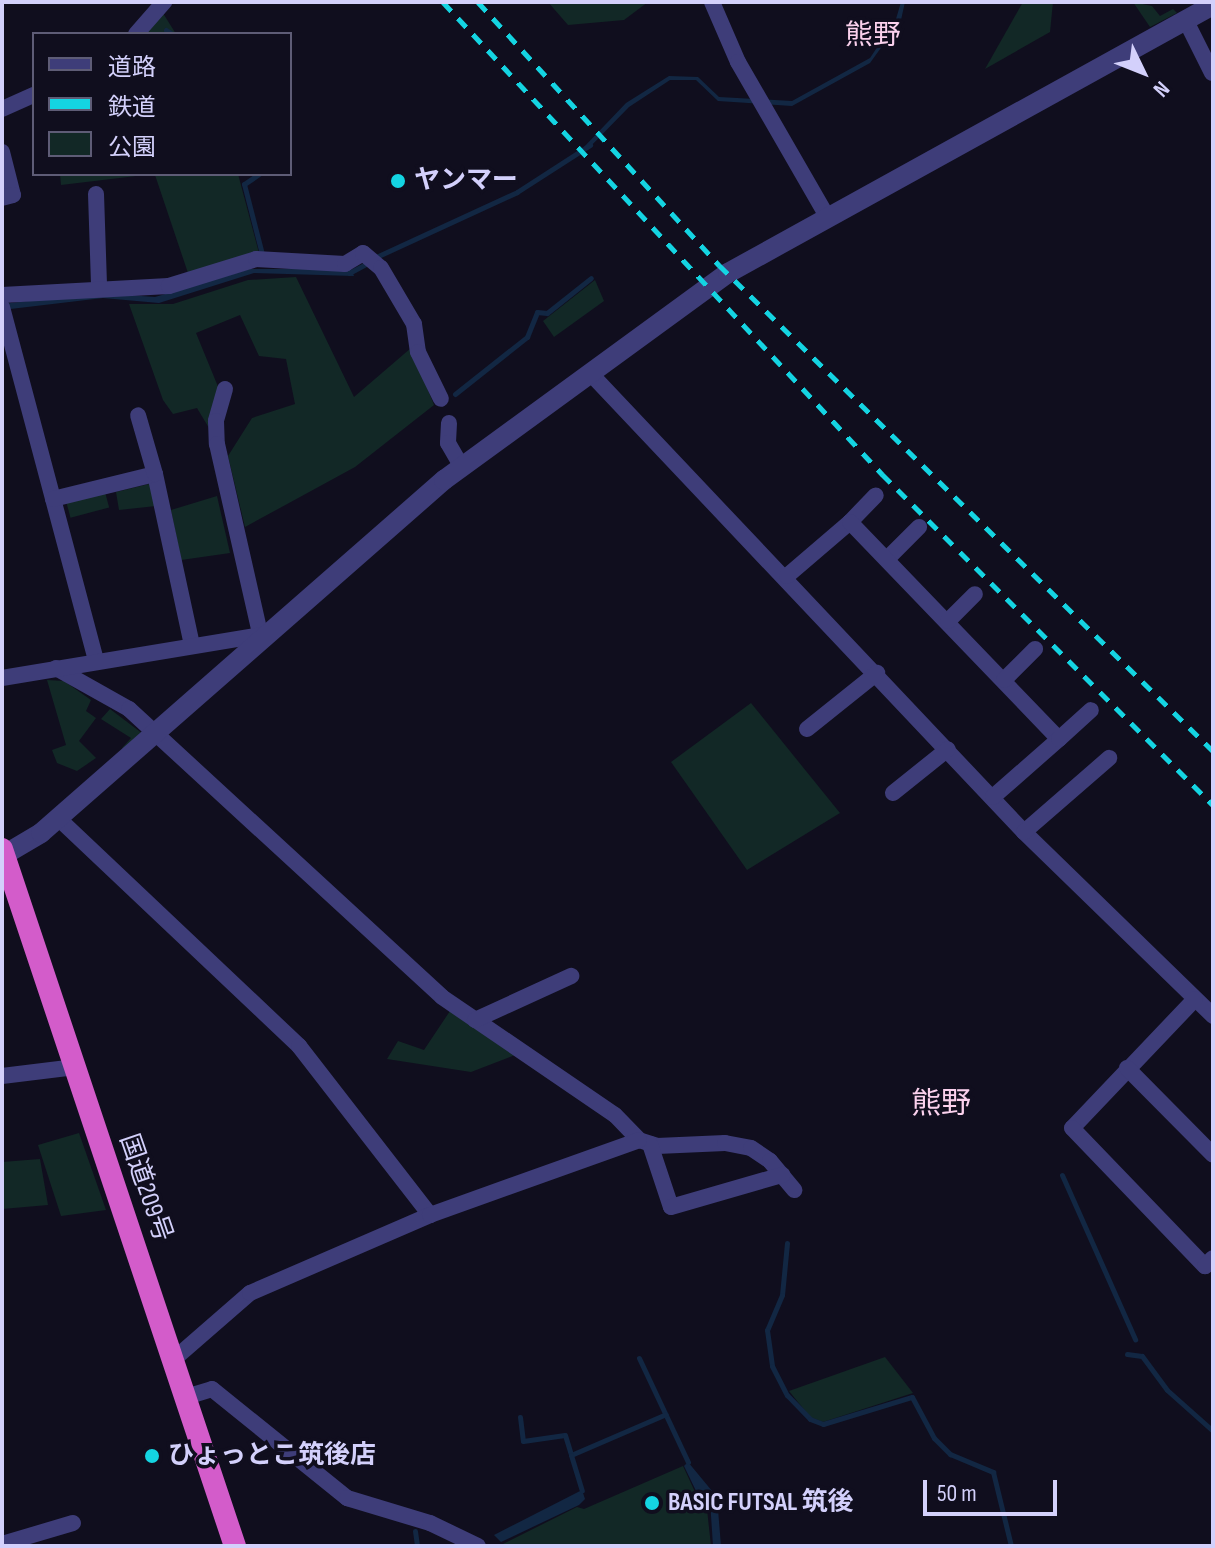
<!DOCTYPE html>
<meta charset="utf-8">
<style>
body{margin:0}
#map{position:relative;width:1215px;height:1548px;overflow:hidden;background:#100e1e;font-family:"Sofia Sans Condensed","Noto Sans JP",sans-serif}
div>[style]{position:absolute}
.green>*{inset:0;background:#122826;transform-origin:0 0}
.water>*{inset:0;background:#122743}
.stream>*{height:5px;margin:-2.5px;padding:0 2.5px;transform-origin:2.5px;border-radius:2.5px;background:#122743}
.minor>*{height:16px;margin:-8px;padding:0 8px;transform-origin:8px;border-radius:8px;background:#3e3d79}
.tertiary>*{height:20px;margin:-10px;padding:0 10px;transform-origin:10px;border-radius:10px;background:#3e3d79}
.trunk>*{height:22px;margin:-11px;padding:0 11px;transform-origin:11px;border-radius:11px;background:#d35cca}
.rail>*{height:5px;margin-top:-2.5px;transform-origin:0;background:repeating-linear-gradient(90deg,#14d4e2 0 12px,transparent 0 22px)}
.dots>*{width:22px;height:22px;translate:-50% -50%;box-sizing:border-box;border:4px solid #100e1e;border-radius:50%}
span{translate:-50% -50%;white-space:nowrap;text-align:center;line-height:1.15;-webkit-text-stroke:7px #100e1e;paint-order:stroke}
.poi-label{font-size:26px;color:#d3d0fb;font-weight:700}
.left{translate:0 -50%;text-align:left}
.street-label{font-size:26px;color:#d3d0fb}
.neighbourhood-label{font-size:28px;color:#fbd1ed}
.quarter-label{font-size:30px;color:#fbd1ed}
.frame{position:absolute;inset:0;border:4px solid #d3d0fb;pointer-events:none}
.legend{position:absolute;left:32px;top:32px;width:260px;height:144px;box-sizing:border-box;background:#100e1e;border:2px solid #5e5c76;margin:0;padding:10px 14px;list-style:none;font-size:24px;color:#d3d0fb}
.legend li{display:flex;align-items:center;gap:16px;height:40px}
.legend b{width:40px;border:2px solid #5e5c76}
.north{position:absolute;left:1103px;top:32px;width:80px;height:80px;-webkit-text-stroke:6px #100e1e;paint-order:stroke;rotate:133deg;font-size:22px;font-weight:700;line-height:32px;text-align:center;color:#d3d0fb}
.north::after{content:'';display:block;margin:auto;width:28px;height:36px;background:#d3d0fb;clip-path:polygon(50% 0,100% 100%,50% 72%,0 100%)}
.scale{position:absolute;left:923px;top:1480px;width:134px;height:36px;box-sizing:border-box;border:4px solid #d3d0fb;border-top:0;padding-left:10px;font-size:24px;line-height:28px;white-space:nowrap;color:#d3d0fb;-webkit-text-stroke:6px #100e1e;paint-order:stroke}
</style>
<div id="map">
<div class="green">
<i style="clip-path:polygon(548px 2px,648px 2px,624px 20px,568px 25px)"></i>
<i style="clip-path:polygon(1023px 2px,1053px 2px,1050px 32px,985px 69px)"></i>
<i style="clip-path:polygon(1133px 2px,1152px 6px,1160px 16px,1173px 9px,1177px 13px,1150px 27px)"></i>
<i style="clip-path:polygon(161px 10px,176px 34px,141px 34px)"></i>
<i style="clip-path:polygon(60px 174px,153px 174px,61px 185px)"></i>
<i style="clip-path:polygon(238px 174px,259px 253px,188px 273px,155px 175px)"></i>
<i style="clip-path:polygon(296px 277px,354px 397px,411px 348px,434px 405px,355px 467px,245px 527px,228px 456px,252px 418px,295px 404px,286px 359px,259px 356px,240px 315px,196px 333px,219px 389px,209px 428px,197px 408px,173px 414px,163px 400px,129px 304px,173px 304px,248px 280px)"></i>
<i style="clip-path:polygon(595px 280px,604px 301px,554px 337px,543px 321px)"></i>
<i style="clip-path:polygon(153px 483px,156px 506px,119px 510px,116px 492px)"></i>
<i style="left:105px;top:492px;width:16px;height:40px;rotate:75deg"></i>
<i style="clip-path:polygon(217px 496px,230px 553px,181px 560px,171px 510px)"></i>
<i style="clip-path:polygon(47px 680px,64px 681px,91px 700px,86px 711px,96px 718px,79px 741px,96px 758px,77px 771px,57px 763px,52px 750px,66px 745px)"></i>
<i style="clip-path:polygon(751px 703px,840px 813px,747px 870px,671px 762px)"></i>
<i style="clip-path:polygon(110px 709px,143px 734px,125px 751px,122px 748px,131px 738px,101px 719px)"></i>
<i style="clip-path:polygon(450px 1011px,515px 1055px,471px 1072px,387px 1059px,398px 1041px,424px 1050px)"></i>
<i style="clip-path:polygon(79px 1133px,106px 1210px,61px 1216px,38px 1145px)"></i>
<i style="clip-path:polygon(40px 1159px,48px 1205px,2px 1209px,2px 1162px)"></i>
<i style="clip-path:polygon(885px 1357px,913px 1393px,823px 1422px,810px 1417px,789px 1391px)"></i>
<i style="clip-path:polygon(683px 1466px,696px 1494px,706px 1500px,711px 1546px,499px 1546px,577px 1507px,584px 1509px)"></i>
</div>
<div class="water">
<i style="clip-path:polygon(901px 2px,905px 2px,901px 20px,870px 63px,792px 106px,718px 101px,696px 80px,670px 80px,629px 107px,586px 151px,583px 148px,626px 103px,669px 76px,698px 77px,719px 97px,792px 101px,870px 58px,896px 19px)"></i>
<i style="clip-path:polygon(250px 269px,351px 269px,354px 276px,254px 273px,159px 303px,103px 298px,2px 310px,2px 304px,100px 293px,155px 297px)"></i>
<i style="clip-path:polygon(688px 1462px,717px 1497px,721px 1546px,713px 1546px,710px 1500px,697px 1493px,684px 1466px)"></i>
<i style="clip-path:polygon(582px 1490px,585px 1499px,579px 1505px,501px 1542px,494px 1535px)"></i>
</div>
<div class="stream">
<i style="left:166px;top:30px;width:7px;rotate:34deg"></i>
<i style="left:259px;top:174px;width:18px;rotate:146deg"></i>
<i style="left:244px;top:184px;width:72px;rotate:75.6deg"></i>
<i style="left:376px;top:257px;width:155px;rotate:-24.7deg"></i>
<i style="left:517px;top:192px;width:87px;rotate:-32.8deg"></i>
<i style="left:349px;top:273px;width:21px;rotate:-28deg"></i>
<i style="left:455px;top:394px;width:92px;rotate:-38.4deg"></i>
<i style="left:527px;top:337px;width:27px;rotate:-68deg"></i>
<i style="left:537px;top:312px;width:10px;rotate:6deg"></i>
<i style="left:547px;top:313px;width:56px;rotate:-38.5deg"></i>
<i style="left:1062px;top:1175px;width:180px;rotate:66deg"></i>
<i style="left:787px;top:1243px;width:52px;rotate:95.5deg"></i>
<i style="left:782px;top:1295px;width:38px;rotate:113deg"></i>
<i style="left:767px;top:1330px;width:36px;rotate:82deg"></i>
<i style="left:772px;top:1366px;width:33px;rotate:63deg"></i>
<i style="left:787px;top:1395px;width:33px;rotate:46deg"></i>
<i style="left:810px;top:1419px;width:14px;rotate:21deg"></i>
<i style="left:823px;top:1424px;width:93px;rotate:-16.9deg"></i>
<i style="left:912px;top:1397px;width:47px;rotate:61.8deg"></i>
<i style="left:934px;top:1438px;width:23px;rotate:45deg"></i>
<i style="left:950px;top:1454px;width:47px;rotate:22.7deg"></i>
<i style="left:993px;top:1472px;width:76px;rotate:76.3deg"></i>
<i style="left:1127px;top:1354px;width:15px;rotate:8deg"></i>
<i style="left:1142px;top:1356px;width:42px;rotate:53.7deg"></i>
<i style="left:1167px;top:1390px;width:62px;rotate:41.7deg"></i>
<i style="left:639px;top:1358px;width:115px;rotate:64.8deg"></i>
<i style="left:520px;top:1417px;width:24px;rotate:83deg"></i>
<i style="left:523px;top:1441px;width:42px;rotate:-8.1deg"></i>
<i style="left:565px;top:1435px;width:21px;rotate:73deg"></i>
<i style="left:571px;top:1455px;width:103px;rotate:-23.3deg"></i>
<i style="left:571px;top:1455px;width:37px;rotate:73deg"></i>
<i style="left:415px;top:1531px;width:15px;rotate:82deg"></i>
</div>
<div class="minor">
<i style="left:712px;top:2px;width:65px;rotate:66.6deg"></i>
<i style="left:738px;top:62px;width:180px;rotate:60deg"></i>
<i style="left:1186px;top:21px;width:58px;rotate:63.4deg"></i>
<i style="left:136px;top:34px;width:43px;rotate:-48.8deg"></i>
<i style="left:2px;top:109px;width:35px;rotate:-24deg"></i>
<i style="left:2px;top:152px;width:44px;rotate:75.7deg"></i>
<i style="left:13px;top:195px;width:11px;rotate:165deg"></i>
<i style="left:96px;top:194px;width:92px;rotate:88.1deg"></i>
<i style="left:2px;top:295px;width:167px;rotate:-3.1deg"></i>
<i style="left:169px;top:286px;width:91px;rotate:-17.2deg"></i>
<i style="left:256px;top:259px;width:89px;rotate:3.2deg"></i>
<i style="left:345px;top:264px;width:21px;rotate:-31deg"></i>
<i style="left:363px;top:253px;width:23px;rotate:40deg"></i>
<i style="left:381px;top:268px;width:65px;rotate:59.5deg"></i>
<i style="left:414px;top:324px;width:28px;rotate:82deg"></i>
<i style="left:418px;top:352px;width:52px;rotate:63.9deg"></i>
<i style="left:2px;top:307px;width:366px;rotate:75.1deg"></i>
<i style="left:591px;top:374px;width:630px;rotate:46.61deg"></i>
<i style="left:1024px;top:832px;width:264px;rotate:44.2deg"></i>
<i style="left:225px;top:389px;width:33px;rotate:106deg"></i>
<i style="left:216px;top:421px;width:23px;rotate:88deg"></i>
<i style="left:217px;top:444px;width:194px;rotate:77.2deg"></i>
<i style="left:449px;top:423px;width:20px;rotate:93deg"></i>
<i style="left:448px;top:443px;width:28px;rotate:60deg"></i>
<i style="left:155px;top:474px;width:175px;rotate:77.8deg"></i>
<i style="left:53px;top:499px;width:105px;rotate:-13.8deg"></i>
<i style="left:155px;top:474px;width:61px;rotate:-106.1deg"></i>
<i style="left:850px;top:522px;width:37px;rotate:-46deg"></i>
<i style="left:888px;top:558px;width:44px;rotate:-45deg"></i>
<i style="left:787px;top:576px;width:83px;rotate:-40.6deg"></i>
<i style="left:850px;top:522px;width:301px;rotate:46.1deg"></i>
<i style="left:1059px;top:739px;width:88px;rotate:138.7deg"></i>
<i style="left:948px;top:621px;width:38px;rotate:-45deg"></i>
<i style="left:56px;top:668px;width:84px;rotate:29.3deg"></i>
<i style="left:129px;top:709px;width:425px;rotate:42.6deg"></i>
<i style="left:442px;top:997px;width:209px;rotate:34.3deg"></i>
<i style="left:615px;top:1115px;width:35px;rotate:46deg"></i>
<i style="left:639px;top:1140px;width:19px;rotate:18deg"></i>
<i style="left:657px;top:1146px;width:68px;rotate:-2.5deg"></i>
<i style="left:725px;top:1143px;width:26px;rotate:11deg"></i>
<i style="left:751px;top:1148px;width:23px;rotate:34deg"></i>
<i style="left:770px;top:1161px;width:38px;rotate:50deg"></i>
<i style="left:2px;top:678px;width:271px;rotate:-9.4deg"></i>
<i style="left:1004px;top:680px;width:44px;rotate:-45deg"></i>
<i style="left:807px;top:729px;width:90px;rotate:-38.7deg"></i>
<i style="left:1059px;top:739px;width:43px;rotate:-42.2deg"></i>
<i style="left:893px;top:793px;width:70px;rotate:-38.7deg"></i>
<i style="left:58px;top:818px;width:332px;rotate:43.4deg"></i>
<i style="left:299px;top:1046px;width:214px;rotate:52.2deg"></i>
<i style="left:1024px;top:832px;width:113px;rotate:-41deg"></i>
<i style="left:1195px;top:999px;width:178px;rotate:133.6deg"></i>
<i style="left:1072px;top:1128px;width:192px;rotate:46.1deg"></i>
<i style="left:1205px;top:1266px;width:11px;rotate:-45deg"></i>
<i style="left:475px;top:1020px;width:106px;rotate:-24.6deg"></i>
<i style="left:1127px;top:1068px;width:122px;rotate:45.3deg"></i>
<i style="left:2px;top:1076px;width:74px;rotate:-7deg"></i>
<i style="left:650px;top:1144px;width:66px;rotate:71.6deg"></i>
<i style="left:671px;top:1207px;width:116px;rotate:-16.1deg"></i>
<i style="left:173px;top:1360px;width:102px;rotate:-41deg"></i>
<i style="left:250px;top:1293px;width:196px;rotate:-23.4deg"></i>
<i style="left:430px;top:1215px;width:222px;rotate:-19.7deg"></i>
<i style="left:186px;top:1397px;width:27px;rotate:-17deg"></i>
<i style="left:212px;top:1389px;width:174px;rotate:38.9deg"></i>
<i style="left:347px;top:1498px;width:87px;rotate:16.8deg"></i>
<i style="left:430px;top:1523px;width:53px;rotate:25.6deg"></i>
<i style="left:2px;top:1544px;width:74px;rotate:-16.5deg"></i>
</div>
<div class="tertiary">
<i style="left:4px;top:855px;width:43px;rotate:-30.7deg"></i>
<i style="left:41px;top:833px;width:536px;rotate:-41.22deg"></i>
<i style="left:444px;top:480px;width:351px;rotate:-36.1deg"></i>
<i style="left:728px;top:273px;width:554px;rotate:-28.92deg"></i>
</div>
<div class="trunk">
<i style="left:2px;top:849px;width:735px;rotate:71.52deg"></i>
</div>
<div class="rail">
<i style="left:443px;top:2px;width:645px;rotate:47.07deg"></i>
<i style="left:882px;top:474px;width:468px;rotate:45deg"></i>
<i style="left:478px;top:2px;width:357px;rotate:47.5deg"></i>
<i style="left:719px;top:265px;width:693px;rotate:44.53deg"></i>
</div>
<div class="dots">
<i style="left:398px;top:181px;background:#14d4e2"></i>
<i style="left:152px;top:1456px;background:#14d4e2"></i>
<i style="left:652px;top:1503px;background:#14d4e2"></i>
</div>
<div class="poi-label">
<span class="left" style="left:414px;top:181px">ヤンマー</span>
<span class="left" style="left:168px;top:1456px">ひょっとこ筑後店</span>
<span class="left" style="left:668px;top:1503px">BASIC FUTSAL 筑後</span>
</div>
<div class="street-label">
<span style="left:145px;top:1188px;rotate:71deg">国道209号</span>
</div>
<div class="neighbourhood-label">
<span style="left:873px;top:36px">熊野</span>
</div>
<div class="quarter-label">
<span style="left:941px;top:1104px">熊野</span>
</div>
<div class="frame"></div>
<ul class="legend">
<li><b style="height:10px;background:#3e3d79"></b>道路</li>
<li><b style="height:10px;background:#14d4e2"></b>鉄道</li>
<li><b style="height:22px;background:#122826"></b>公園</li>
</ul>
<div class="north">N</div>
<div class="scale">50 m</div>
</div>
